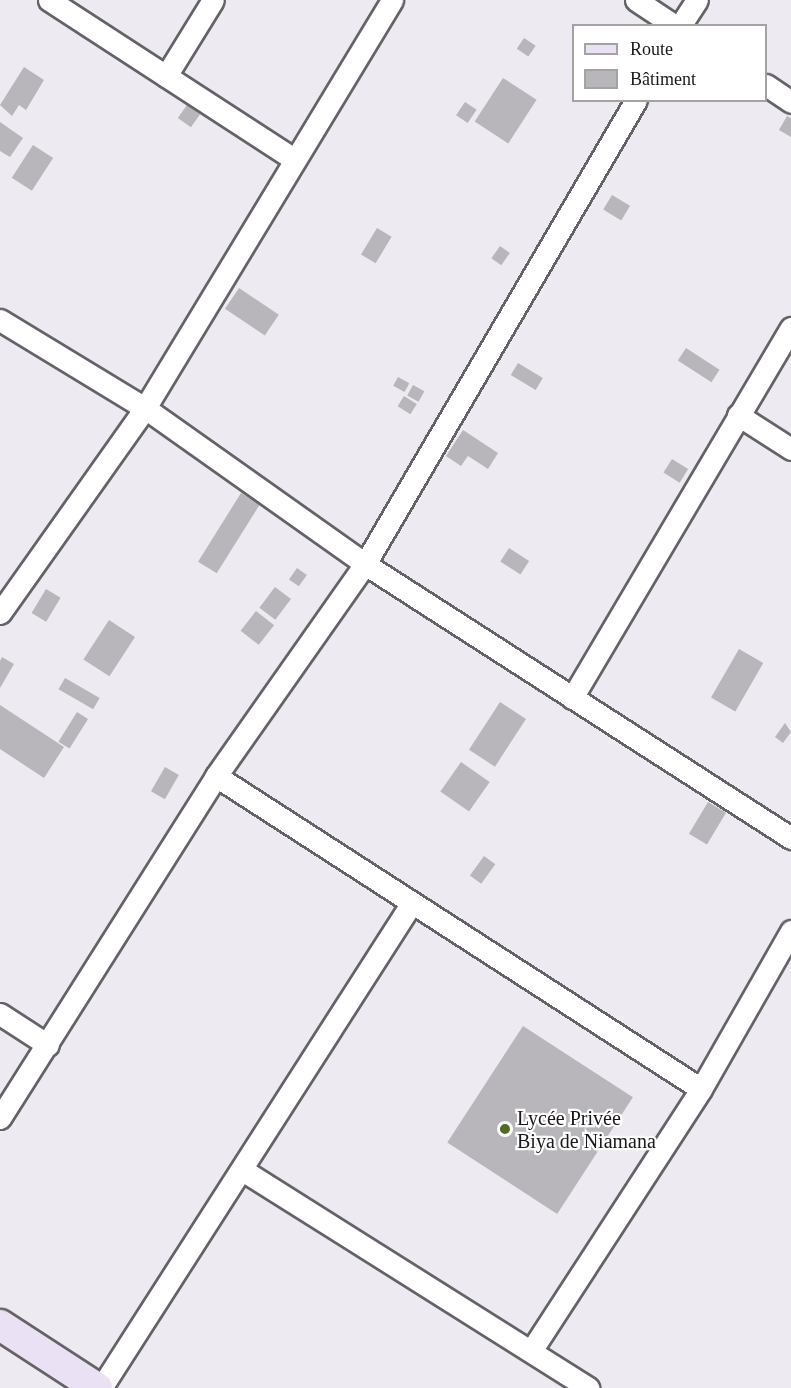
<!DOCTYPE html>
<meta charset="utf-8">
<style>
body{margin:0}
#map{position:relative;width:791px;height:1388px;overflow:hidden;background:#edeaf1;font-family:"Times New Roman",serif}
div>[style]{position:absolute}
.building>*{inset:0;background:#b8b5bb;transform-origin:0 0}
.roads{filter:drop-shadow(2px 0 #656268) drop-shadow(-2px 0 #656268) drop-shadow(0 2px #656268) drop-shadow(0 -2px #656268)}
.street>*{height:21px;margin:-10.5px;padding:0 10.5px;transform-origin:10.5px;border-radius:10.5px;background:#fff}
.secondary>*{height:30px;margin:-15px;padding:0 15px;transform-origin:15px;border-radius:15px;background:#ebe1f4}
.dots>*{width:16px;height:16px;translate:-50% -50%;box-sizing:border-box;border:3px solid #fff;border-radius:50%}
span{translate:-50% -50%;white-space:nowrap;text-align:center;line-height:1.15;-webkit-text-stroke:4.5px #fff;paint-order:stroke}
.poi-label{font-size:20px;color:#19181a}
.left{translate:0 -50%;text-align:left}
.legend{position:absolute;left:572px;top:24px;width:195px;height:78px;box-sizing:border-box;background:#fff;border:2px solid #a3a3a3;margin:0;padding:8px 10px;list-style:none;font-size:18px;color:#19181a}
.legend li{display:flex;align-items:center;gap:12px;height:30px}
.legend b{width:30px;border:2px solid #a3a3a3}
</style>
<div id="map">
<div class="building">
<i style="left:524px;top:38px;width:14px;height:13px;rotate:34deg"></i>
<i style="clip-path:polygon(24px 67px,44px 80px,26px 110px,19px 105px,12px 116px,0 105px)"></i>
<i style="left:503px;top:78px;width:40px;height:52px;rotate:33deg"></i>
<i style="left:465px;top:102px;width:14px;height:16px;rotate:34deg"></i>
<i style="left:187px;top:105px;width:16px;height:16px;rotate:35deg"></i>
<i style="clip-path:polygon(787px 116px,791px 118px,791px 137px,779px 130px)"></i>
<i style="clip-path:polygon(0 122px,23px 138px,10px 157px,0 151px)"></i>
<i style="left:33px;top:145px;width:24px;height:39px;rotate:33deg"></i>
<i style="left:612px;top:195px;width:21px;height:17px;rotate:31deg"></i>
<i style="left:377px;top:228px;width:17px;height:31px;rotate:31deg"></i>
<i style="left:500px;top:246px;width:12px;height:15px;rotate:35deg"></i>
<i style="left:239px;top:288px;width:48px;height:25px;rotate:34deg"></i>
<i style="left:686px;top:348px;width:40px;height:15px;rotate:33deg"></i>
<i style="left:518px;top:363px;width:29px;height:14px;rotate:31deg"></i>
<i style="left:398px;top:377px;width:13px;height:10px;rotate:29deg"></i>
<i style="left:413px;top:385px;width:13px;height:12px;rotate:29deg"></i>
<i style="left:404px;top:396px;width:15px;height:12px;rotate:32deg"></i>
<i style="clip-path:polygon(463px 430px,498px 453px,488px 469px,468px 456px,461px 466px,446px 456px)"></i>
<i style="left:672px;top:459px;width:19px;height:16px;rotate:32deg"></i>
<i style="left:241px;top:493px;width:22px;height:81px;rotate:32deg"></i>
<i style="left:509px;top:548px;width:24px;height:16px;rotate:33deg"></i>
<i style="left:297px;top:568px;width:12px;height:14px;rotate:35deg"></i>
<i style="left:275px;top:587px;width:20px;height:26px;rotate:37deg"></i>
<i style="left:46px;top:589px;width:17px;height:28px;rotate:31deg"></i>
<i style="left:256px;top:611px;width:23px;height:25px;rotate:38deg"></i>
<i style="left:109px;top:620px;width:31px;height:47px;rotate:33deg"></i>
<i style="left:739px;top:649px;width:28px;height:56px;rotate:30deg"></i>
<i style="clip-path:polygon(2px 657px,14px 664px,0 688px,0 661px)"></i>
<i style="left:65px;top:678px;width:40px;height:13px;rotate:30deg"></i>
<i style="left:500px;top:702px;width:31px;height:57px;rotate:33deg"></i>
<i style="clip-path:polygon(0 705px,64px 747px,44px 778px,0 749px)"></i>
<i style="left:77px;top:712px;width:13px;height:35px;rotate:32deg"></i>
<i style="clip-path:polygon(785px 723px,791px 732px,783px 743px,775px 737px)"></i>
<i style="left:461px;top:762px;width:35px;height:36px;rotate:35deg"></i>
<i style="left:165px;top:767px;width:16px;height:28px;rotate:30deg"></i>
<i style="left:708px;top:802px;width:21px;height:37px;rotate:31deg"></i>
<i style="left:484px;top:856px;width:14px;height:24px;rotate:36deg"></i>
<i style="left:523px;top:1026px;width:131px;height:139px;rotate:33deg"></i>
</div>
<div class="roads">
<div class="street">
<i style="left:49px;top:0;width:293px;rotate:33deg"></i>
<i style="left:636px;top:0;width:47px;rotate:33.7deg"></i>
<i style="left:680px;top:26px;width:31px;rotate:-57deg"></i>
<i style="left:166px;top:76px;width:89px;rotate:-58.3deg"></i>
<i style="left:766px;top:85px;width:30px;rotate:34deg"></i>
<i style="left:0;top:320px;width:170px;rotate:31.3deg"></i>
<i style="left:145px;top:408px;width:270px;rotate:35.3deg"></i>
<i style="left:365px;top:564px;width:507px;rotate:32.75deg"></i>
<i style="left:738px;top:415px;width:63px;rotate:32.7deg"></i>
<i style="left:0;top:613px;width:251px;rotate:-54.7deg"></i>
<i style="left:145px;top:408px;width:477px;rotate:-58.8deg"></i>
<i style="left:572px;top:698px;width:430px;rotate:-59.4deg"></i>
<i style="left:216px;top:776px;width:577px;rotate:32.84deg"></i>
<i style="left:0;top:1014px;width:57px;rotate:32.9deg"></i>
<i style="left:0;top:1118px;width:404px;rotate:-57.7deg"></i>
<i style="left:216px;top:776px;width:259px;rotate:-54.9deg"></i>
<i style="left:365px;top:564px;width:537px;rotate:-59.71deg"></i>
<i style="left:244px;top:1171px;width:407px;rotate:32.2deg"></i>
<i style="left:531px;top:1351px;width:312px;rotate:-57deg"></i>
<i style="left:701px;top:1089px;width:182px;rotate:-60.3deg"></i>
<i style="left:101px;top:1388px;width:575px;rotate:-57.36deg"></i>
</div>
<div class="secondary">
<i style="left:0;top:1325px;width:116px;rotate:33deg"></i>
</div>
</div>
<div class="dots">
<i style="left:505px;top:1129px;background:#4f6c20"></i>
</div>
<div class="poi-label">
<span class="left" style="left:517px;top:1130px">Lycée Privée<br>Biya de Niamana</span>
</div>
<ul class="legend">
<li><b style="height:8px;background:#ebe1f4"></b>Route</li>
<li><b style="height:16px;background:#b8b5bb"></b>Bâtiment</li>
</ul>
</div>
